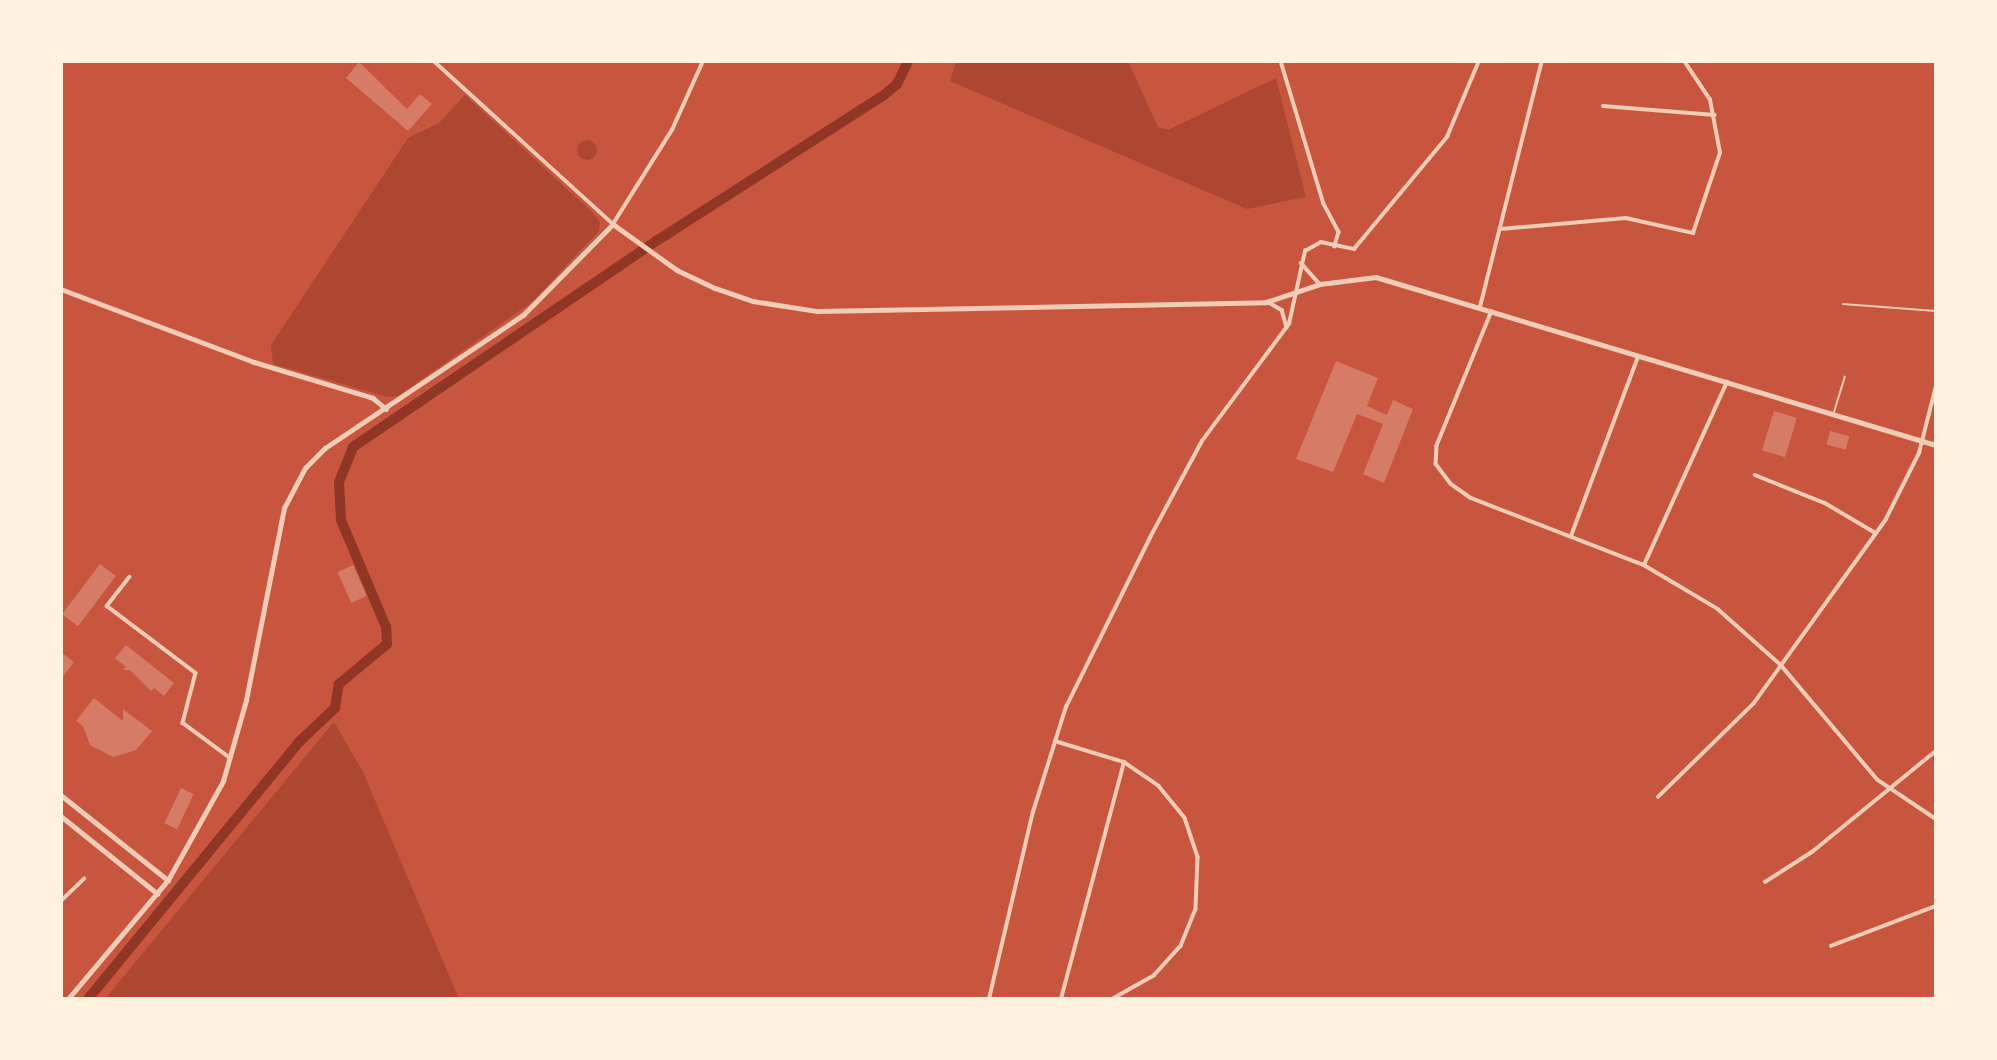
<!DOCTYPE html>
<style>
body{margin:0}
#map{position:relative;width:1997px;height:1060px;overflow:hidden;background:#c8553d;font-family:Overpass,sans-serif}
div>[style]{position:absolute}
.green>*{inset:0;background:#ae4732}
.round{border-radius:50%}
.canal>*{height:10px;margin:-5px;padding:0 5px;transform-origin:5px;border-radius:5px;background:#8f3625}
.building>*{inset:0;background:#d67c66;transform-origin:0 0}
.service>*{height:2px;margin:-1px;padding:0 1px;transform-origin:1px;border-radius:1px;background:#f1ccb7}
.minor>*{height:3.5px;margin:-1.75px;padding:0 1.75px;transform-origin:1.75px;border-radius:1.75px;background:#f1ccb7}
.tertiary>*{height:4.5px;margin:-2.25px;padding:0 2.25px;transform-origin:2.25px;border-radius:2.25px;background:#f1ccb7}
span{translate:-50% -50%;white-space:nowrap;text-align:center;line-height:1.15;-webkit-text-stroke:7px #fff3e0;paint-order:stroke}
.frame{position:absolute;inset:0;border:63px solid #fff3e0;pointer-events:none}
</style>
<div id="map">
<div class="green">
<i style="clip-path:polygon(956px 61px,1128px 61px,1158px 127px,1168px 130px,1276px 78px,1306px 197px,1247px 209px,950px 81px)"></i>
<i style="clip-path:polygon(465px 95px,594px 214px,600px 222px,599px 231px,532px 302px,398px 396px,388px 397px,273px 364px,271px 345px,408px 138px,439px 123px)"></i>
<i class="round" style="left:577px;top:140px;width:20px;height:20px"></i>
<i style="clip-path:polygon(334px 722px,363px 772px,459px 999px,105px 999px)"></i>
</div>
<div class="canal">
<i style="left:88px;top:999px;width:333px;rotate:-50.6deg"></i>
<i style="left:299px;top:742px;width:50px;rotate:-43.4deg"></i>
<i style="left:335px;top:708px;width:24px;rotate:-81deg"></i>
<i style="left:339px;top:684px;width:62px;rotate:-39.8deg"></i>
<i style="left:387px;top:644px;width:17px;rotate:-93deg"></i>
<i style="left:386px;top:627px;width:116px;rotate:-112.8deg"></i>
<i style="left:341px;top:520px;width:38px;rotate:-93deg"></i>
<i style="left:339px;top:482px;width:38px;rotate:-68deg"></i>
<i style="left:353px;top:447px;width:369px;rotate:-34.2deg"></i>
<i style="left:658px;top:240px;width:269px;rotate:-32.7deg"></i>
<i style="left:884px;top:95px;width:17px;rotate:-40deg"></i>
<i style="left:897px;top:84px;width:25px;rotate:-64deg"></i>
</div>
<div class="building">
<i style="clip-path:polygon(359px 62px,407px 109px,420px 94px,432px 104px,408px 131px,346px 78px)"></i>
<i style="clip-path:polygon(1336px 361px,1378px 378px,1367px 406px,1387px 415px,1393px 400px,1413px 409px,1384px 483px,1363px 474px,1383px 424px,1357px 414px,1333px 472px,1296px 459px)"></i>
<i style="left:1774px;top:411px;width:24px;height:41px;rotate:17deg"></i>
<i style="left:1830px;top:431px;width:20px;height:14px;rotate:15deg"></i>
<i style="left:100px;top:564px;width:20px;height:63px;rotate:37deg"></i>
<i style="left:353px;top:565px;width:34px;height:17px;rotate:66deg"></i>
<i style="clip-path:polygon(126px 645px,174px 683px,164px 696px,154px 688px,151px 691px,130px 670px,123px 670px,126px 667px,115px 658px)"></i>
<i style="clip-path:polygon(61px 652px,74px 662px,61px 679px)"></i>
<i style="clip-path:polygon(94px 698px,123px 721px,123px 709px,152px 731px,136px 750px,113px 757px,90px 745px,83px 726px,76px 721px)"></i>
<i style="left:181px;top:788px;width:14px;height:39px;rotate:25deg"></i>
</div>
<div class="service">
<i style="left:1843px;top:304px;width:93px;rotate:4.3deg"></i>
<i style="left:1834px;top:412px;width:37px;rotate:-73deg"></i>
</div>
<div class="minor">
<i style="left:434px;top:61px;width:242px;rotate:42.3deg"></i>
<i style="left:613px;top:224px;width:111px;rotate:-57.9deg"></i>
<i style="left:672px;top:130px;width:76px;rotate:-65.8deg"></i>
<i style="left:1281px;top:61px;width:149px;rotate:73.3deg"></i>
<i style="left:1324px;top:204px;width:32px;rotate:62deg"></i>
<i style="left:1339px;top:232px;width:15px;rotate:106deg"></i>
<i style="left:1603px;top:106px;width:112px;rotate:4.6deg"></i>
<i style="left:1501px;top:229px;width:125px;rotate:-5deg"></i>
<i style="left:1626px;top:218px;width:69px;rotate:12.6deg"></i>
<i style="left:1693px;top:233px;width:84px;rotate:-71.4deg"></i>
<i style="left:1720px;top:153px;width:54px;rotate:-100.7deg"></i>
<i style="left:1710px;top:100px;width:47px;rotate:-123.7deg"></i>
<i style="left:1301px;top:263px;width:28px;rotate:48deg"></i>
<i style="left:1268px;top:302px;width:16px;rotate:30deg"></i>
<i style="left:1282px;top:310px;width:18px;rotate:74deg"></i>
<i style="left:1480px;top:307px;width:254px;rotate:-75.9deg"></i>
<i style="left:1492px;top:311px;width:146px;rotate:112.2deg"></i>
<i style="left:1437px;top:446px;width:18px;rotate:93deg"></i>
<i style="left:1436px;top:464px;width:25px;rotate:53deg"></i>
<i style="left:1451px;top:484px;width:24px;rotate:35deg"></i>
<i style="left:1471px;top:498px;width:186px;rotate:21.2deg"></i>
<i style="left:1644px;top:565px;width:86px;rotate:30.7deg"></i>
<i style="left:1718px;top:609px;width:84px;rotate:41.6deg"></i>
<i style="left:1781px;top:665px;width:150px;rotate:49.9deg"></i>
<i style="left:1878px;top:780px;width:70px;rotate:33.9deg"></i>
<i style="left:1755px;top:475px;width:75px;rotate:21.8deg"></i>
<i style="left:1825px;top:503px;width:59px;rotate:30.5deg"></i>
<i style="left:1571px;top:536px;width:191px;rotate:-69.5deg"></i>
<i style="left:1644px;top:565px;width:201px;rotate:-65.6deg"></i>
<i style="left:130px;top:577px;width:37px;rotate:128deg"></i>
<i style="left:107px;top:606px;width:111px;rotate:37deg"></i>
<i style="left:196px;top:673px;width:52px;rotate:104.6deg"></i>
<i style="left:183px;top:723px;width:57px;rotate:36.5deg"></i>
<i style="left:1055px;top:741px;width:72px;rotate:16.9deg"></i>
<i style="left:1124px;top:762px;width:42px;rotate:34.4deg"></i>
<i style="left:1159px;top:786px;width:41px;rotate:50.9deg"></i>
<i style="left:1185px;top:818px;width:41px;rotate:71.6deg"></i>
<i style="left:1198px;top:857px;width:52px;rotate:92.2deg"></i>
<i style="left:1196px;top:909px;width:40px;rotate:112deg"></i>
<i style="left:1181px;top:946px;width:40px;rotate:132deg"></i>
<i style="left:1154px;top:976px;width:47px;rotate:150.7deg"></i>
<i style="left:1658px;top:797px;width:134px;rotate:-44.4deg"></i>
<i style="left:1754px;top:703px;width:226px;rotate:-54.3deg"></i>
<i style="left:1886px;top:519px;width:74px;rotate:-63.4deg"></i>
<i style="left:1919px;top:453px;width:69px;rotate:-75.8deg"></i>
<i style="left:1765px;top:882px;width:56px;rotate:-32.6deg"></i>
<i style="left:1812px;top:852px;width:160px;rotate:-39.2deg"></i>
<i style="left:61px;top:901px;width:32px;rotate:-44deg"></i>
<i style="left:1831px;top:946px;width:112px;rotate:-20.9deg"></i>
<i style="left:989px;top:999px;width:192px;rotate:-76.8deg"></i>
<i style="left:1033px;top:812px;width:110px;rotate:-72.6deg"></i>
<i style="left:1066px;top:707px;width:195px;rotate:-63.6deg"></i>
<i style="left:1153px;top:532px;width:103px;rotate:-61.7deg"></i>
<i style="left:1202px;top:441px;width:146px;rotate:-53.4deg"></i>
<i style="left:1289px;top:324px;width:75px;rotate:-77.6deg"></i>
<i style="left:1305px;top:251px;width:18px;rotate:-29deg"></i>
<i style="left:1321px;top:242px;width:34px;rotate:12deg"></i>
<i style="left:1354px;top:249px;width:146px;rotate:-50.3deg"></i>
<i style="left:1447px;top:137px;width:82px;rotate:-67.2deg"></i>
<i style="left:1061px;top:999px;width:245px;rotate:-75.1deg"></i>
</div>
<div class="tertiary">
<i style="left:61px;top:289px;width:206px;rotate:20.7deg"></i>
<i style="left:254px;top:362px;width:124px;rotate:16.8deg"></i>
<i style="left:373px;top:398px;width:17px;rotate:40deg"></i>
<i style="left:61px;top:795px;width:137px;rotate:38.5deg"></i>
<i style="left:61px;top:816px;width:124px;rotate:38.8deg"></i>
<i style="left:68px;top:999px;width:155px;rotate:-50deg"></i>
<i style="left:168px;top:880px;width:113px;rotate:-60.9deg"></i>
<i style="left:223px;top:781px;width:84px;rotate:-74.1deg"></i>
<i style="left:246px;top:700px;width:196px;rotate:-78.8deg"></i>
<i style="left:284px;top:508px;width:45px;rotate:-62.3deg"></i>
<i style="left:305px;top:468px;width:28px;rotate:-45deg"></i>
<i style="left:325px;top:448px;width:239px;rotate:-33.9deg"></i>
<i style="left:523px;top:315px;width:128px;rotate:-45.3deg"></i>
<i style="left:613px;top:224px;width:79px;rotate:35.7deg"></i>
<i style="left:677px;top:270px;width:42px;rotate:25.3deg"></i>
<i style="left:715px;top:288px;width:40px;rotate:18.9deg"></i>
<i style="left:753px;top:301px;width:65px;rotate:8.9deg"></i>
<i style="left:817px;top:311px;width:449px;rotate:-1.1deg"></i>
<i style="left:1266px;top:302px;width:57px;rotate:-18.4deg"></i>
<i style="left:1320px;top:284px;width:56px;rotate:-7.1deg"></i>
<i style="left:1376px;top:277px;width:585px;rotate:16.7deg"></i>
</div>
<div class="frame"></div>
</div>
